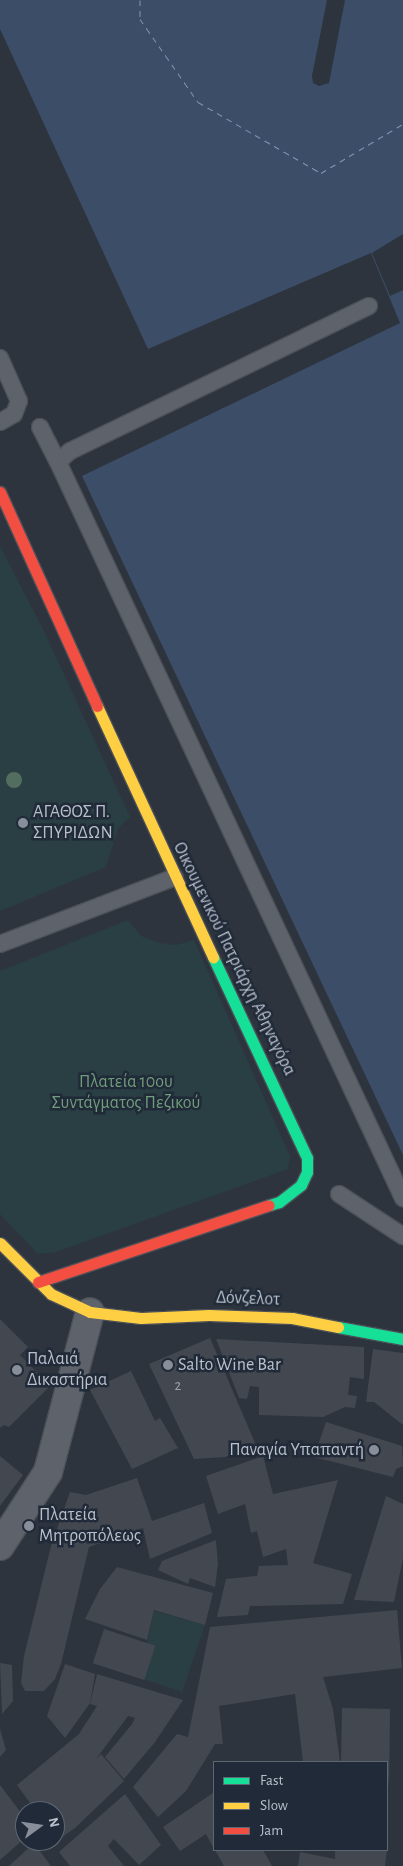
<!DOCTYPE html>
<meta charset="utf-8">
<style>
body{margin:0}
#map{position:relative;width:403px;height:1866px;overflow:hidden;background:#2d343d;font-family:"Alegreya Sans",sans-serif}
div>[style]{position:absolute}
.green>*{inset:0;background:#2a3f43}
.water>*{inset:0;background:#3c4d68}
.pier>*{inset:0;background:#2d343d}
.ferry>*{height:1px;margin-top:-0.5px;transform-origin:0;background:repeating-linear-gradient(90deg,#8096b3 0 6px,transparent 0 11px)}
.building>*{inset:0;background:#434850;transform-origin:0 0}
.roads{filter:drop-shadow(1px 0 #4c5057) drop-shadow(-1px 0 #4c5057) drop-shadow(0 1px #4c5057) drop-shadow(0 -1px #4c5057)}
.lane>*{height:16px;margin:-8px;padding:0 8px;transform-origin:8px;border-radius:8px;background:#5e626a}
.street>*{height:28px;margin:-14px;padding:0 14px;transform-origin:14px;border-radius:14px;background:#5e626a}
.fast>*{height:11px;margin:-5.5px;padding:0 5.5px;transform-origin:5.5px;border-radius:5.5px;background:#16e098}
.slow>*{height:11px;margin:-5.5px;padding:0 5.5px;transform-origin:5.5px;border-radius:5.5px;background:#ffcf43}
.jam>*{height:11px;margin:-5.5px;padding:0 5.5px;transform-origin:5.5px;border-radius:5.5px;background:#f24e42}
.trees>*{width:16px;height:16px;margin:-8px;border-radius:50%;background:#526e5f}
.dots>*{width:14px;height:14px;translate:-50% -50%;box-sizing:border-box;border:2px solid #202a38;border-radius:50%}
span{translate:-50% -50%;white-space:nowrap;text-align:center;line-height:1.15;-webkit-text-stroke:5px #202a38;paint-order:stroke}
.number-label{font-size:15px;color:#9ca2ad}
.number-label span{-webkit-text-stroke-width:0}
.poi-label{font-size:18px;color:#b9c0cc}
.left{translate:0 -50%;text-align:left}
.right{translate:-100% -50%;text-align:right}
.street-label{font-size:18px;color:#b9c0cc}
.park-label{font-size:18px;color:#709d7b}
.legend{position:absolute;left:213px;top:1761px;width:175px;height:90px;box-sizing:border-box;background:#202a38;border:1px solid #5d6673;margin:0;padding:6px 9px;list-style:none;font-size:15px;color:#b9c0cc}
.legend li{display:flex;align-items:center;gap:10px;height:25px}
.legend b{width:25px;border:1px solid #5d6673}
.north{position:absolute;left:15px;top:1801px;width:50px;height:50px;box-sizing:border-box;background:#202a38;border:1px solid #5d6673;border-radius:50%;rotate:76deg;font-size:14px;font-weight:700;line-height:20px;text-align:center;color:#b9c0cc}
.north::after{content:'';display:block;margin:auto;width:18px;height:22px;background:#888f9a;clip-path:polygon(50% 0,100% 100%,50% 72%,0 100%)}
</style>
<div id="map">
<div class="green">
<i style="clip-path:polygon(0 546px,44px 631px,130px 817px,118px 828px,106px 867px,0 911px)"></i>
<i style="clip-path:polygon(128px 920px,141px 936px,160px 943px,176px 945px,194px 940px,290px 1156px,288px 1169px,56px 1252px,38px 1254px,0 1214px,0 971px)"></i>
<i style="clip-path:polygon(154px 1611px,205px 1625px,182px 1692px,144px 1679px,155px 1646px,147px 1644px)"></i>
</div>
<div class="water">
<i style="clip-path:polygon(0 0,403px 0,403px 1155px,82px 476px,400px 323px,371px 253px,148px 349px,0 29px)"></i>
</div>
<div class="pier">
<i style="clip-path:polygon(327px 0,345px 0,329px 83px,319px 86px,313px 83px,312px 76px)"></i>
<i style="clip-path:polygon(403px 234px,403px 290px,390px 296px,372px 253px)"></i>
</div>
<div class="ferry">
<i style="left:140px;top:0;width:19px;rotate:90deg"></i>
<i style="left:140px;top:19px;width:101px;rotate:55.1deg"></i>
<i style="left:198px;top:102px;width:142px;rotate:30deg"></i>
<i style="left:321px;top:173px;width:96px;rotate:-30.9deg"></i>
</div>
<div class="building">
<i style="clip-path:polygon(0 1319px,28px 1347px,20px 1355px,50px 1386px,9px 1427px,4px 1425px,0 1428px)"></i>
<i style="clip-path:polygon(210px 1338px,256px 1445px,225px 1457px,194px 1459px,149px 1364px)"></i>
<i style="clip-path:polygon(216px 1339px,364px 1347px,364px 1379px,350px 1377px,348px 1395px,357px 1396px,355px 1408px,345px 1407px,323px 1417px,259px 1415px,259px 1387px,250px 1386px,247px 1399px,239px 1398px)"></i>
<i style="clip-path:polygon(373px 1349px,403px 1353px,403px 1425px,374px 1402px,366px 1402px)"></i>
<i style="clip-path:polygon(131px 1371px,155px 1421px,160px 1418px,178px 1448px,132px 1469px,90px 1390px)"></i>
<i style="clip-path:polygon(326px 1422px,402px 1446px,403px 1466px,396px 1469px,393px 1477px,314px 1457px)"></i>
<i style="clip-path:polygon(0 1456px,23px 1475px,0 1506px)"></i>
<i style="clip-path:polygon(263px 1456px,273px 1494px,338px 1480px,313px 1563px,352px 1574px,343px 1604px,250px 1606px,248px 1615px,217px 1617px,226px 1579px,257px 1576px,259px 1566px,288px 1565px,286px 1549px,263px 1557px,257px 1531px,251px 1533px,245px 1504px,218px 1514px,206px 1476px)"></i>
<i style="clip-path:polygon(137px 1478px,152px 1521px,204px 1503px,212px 1533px,150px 1559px,143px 1528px,89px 1547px,61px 1664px,55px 1679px,44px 1691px,25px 1691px,21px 1683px,24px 1656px,51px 1546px,70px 1492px,86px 1495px)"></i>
<i style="clip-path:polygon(386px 1496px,403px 1504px,403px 1558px,394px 1602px,354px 1600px)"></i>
<i style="clip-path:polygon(216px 1540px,218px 1564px,215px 1587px,190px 1578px,188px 1584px,158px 1570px,162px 1561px)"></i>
<i style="clip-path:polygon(117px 1567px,213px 1593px,205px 1625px,154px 1610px,147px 1640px,85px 1619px,100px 1589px)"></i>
<i style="clip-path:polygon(397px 1610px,402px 1668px,323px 1677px,333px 1709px,340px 1762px,303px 1762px,295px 1694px,219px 1706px,223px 1744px,215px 1744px,186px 1791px,158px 1817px,133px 1787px,177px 1734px,188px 1737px,210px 1627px)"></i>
<i style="left:104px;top:1629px;width:54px;height:36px;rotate:18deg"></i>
<i style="clip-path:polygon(0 1663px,12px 1665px,13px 1701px,2px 1714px)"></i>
<i style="clip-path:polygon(65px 1664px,95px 1674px,90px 1703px,65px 1738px,47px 1716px)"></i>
<i style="clip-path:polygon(97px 1674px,183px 1700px,155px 1742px,124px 1779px,105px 1757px,132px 1724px,135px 1718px,128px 1716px,96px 1759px,101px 1754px,124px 1781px,75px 1828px,55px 1842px,55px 1811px,36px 1811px,17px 1785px,79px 1734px,97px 1706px,90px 1704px)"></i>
<i style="clip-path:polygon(342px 1708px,390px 1709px,389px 1789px,387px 1762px,341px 1762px)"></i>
<i style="clip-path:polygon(0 1729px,6px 1750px,0 1757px)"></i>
<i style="clip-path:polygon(0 1785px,25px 1818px,25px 1838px,0 1860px)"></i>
<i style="clip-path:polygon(213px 1793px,214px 1849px,206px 1834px,180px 1851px,163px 1827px)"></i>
<i style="clip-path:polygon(125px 1794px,161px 1845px,139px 1865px,114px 1839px,108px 1846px,124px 1866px,70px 1866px,59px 1852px)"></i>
<i style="clip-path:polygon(34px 1843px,51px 1866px,9px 1866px)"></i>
<i style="clip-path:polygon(215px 1850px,263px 1850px,272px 1866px,224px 1866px)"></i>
<i style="clip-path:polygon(335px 1850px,387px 1850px,385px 1866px,298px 1866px,300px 1852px,335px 1859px)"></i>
</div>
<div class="roads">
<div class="lane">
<i style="left:369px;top:306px;width:332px;rotate:154.1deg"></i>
<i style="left:70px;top:451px;width:16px;rotate:137deg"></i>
<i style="left:58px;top:462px;width:813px;rotate:64.89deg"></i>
<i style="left:0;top:358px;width:47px;rotate:66.2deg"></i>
<i style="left:19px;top:401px;width:14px;rotate:111deg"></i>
<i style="left:14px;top:414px;width:16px;rotate:150deg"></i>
<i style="left:40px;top:427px;width:39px;rotate:63deg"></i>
<i style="left:0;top:944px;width:187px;rotate:-20.9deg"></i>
<i style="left:339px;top:1194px;width:77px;rotate:33.3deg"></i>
</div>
<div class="street">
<i style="left:0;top:1546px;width:88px;rotate:-57deg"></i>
<i style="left:48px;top:1472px;width:165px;rotate:-75.3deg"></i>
</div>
<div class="fast">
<i style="left:213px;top:957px;width:222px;rotate:64.9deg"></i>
<i style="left:307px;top:1158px;width:14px;rotate:90deg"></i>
<i style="left:307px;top:1172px;width:14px;rotate:115deg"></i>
<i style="left:301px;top:1185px;width:28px;rotate:142deg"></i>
<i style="left:279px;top:1202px;width:10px;rotate:163deg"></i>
<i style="left:338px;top:1327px;width:66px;rotate:10.5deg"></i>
</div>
<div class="slow">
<i style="left:97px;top:706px;width:277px;rotate:65.2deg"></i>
<i style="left:0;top:1243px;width:72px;rotate:45deg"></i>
<i style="left:51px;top:1294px;width:43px;rotate:24.8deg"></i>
<i style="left:90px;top:1312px;width:51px;rotate:6.7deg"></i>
<i style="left:141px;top:1318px;width:68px;rotate:-2.5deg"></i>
<i style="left:209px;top:1315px;width:83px;rotate:2.1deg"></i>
<i style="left:292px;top:1318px;width:47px;rotate:11.1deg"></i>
</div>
<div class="jam">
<i style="left:0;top:492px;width:235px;rotate:65.6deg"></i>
<i style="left:38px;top:1282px;width:243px;rotate:-18.4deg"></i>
</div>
</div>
<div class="trees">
<i style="left:14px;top:780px"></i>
</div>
<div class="dots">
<i style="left:23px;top:823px;background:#888f9a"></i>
<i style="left:168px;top:1365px;background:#888f9a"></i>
<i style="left:17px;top:1370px;background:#888f9a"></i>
<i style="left:374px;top:1450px;background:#888f9a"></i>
<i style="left:29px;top:1526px;background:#888f9a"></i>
</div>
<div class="number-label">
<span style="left:178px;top:1386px">2</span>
</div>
<div class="poi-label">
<span class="left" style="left:33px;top:823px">ΑΓΑΘΟΣ Π.<br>ΣΠΥΡΙΔΩΝ</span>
<span class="left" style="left:27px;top:1370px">Παλαιά<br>Δικαστήρια</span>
<span class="left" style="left:178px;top:1365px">Salto Wine Bar</span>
<span class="right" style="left:364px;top:1450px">Παναγία Υπαπαντή</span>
<span class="left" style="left:39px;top:1526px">Πλατεία<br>Μητροπόλεως</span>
</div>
<div class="street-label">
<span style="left:234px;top:959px;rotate:64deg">Οικουμενικού Πατριάρχη Αθηναγόρα</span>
<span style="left:248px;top:1299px;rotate:2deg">Δόνζελοτ</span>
</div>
<div class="park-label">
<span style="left:126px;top:1093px">Πλατεία 10ου<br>Συντάγματος Πεζικού</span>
</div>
<ul class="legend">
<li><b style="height:6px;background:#16e098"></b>Fast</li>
<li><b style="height:6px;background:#ffcf43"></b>Slow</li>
<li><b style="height:6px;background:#f24e42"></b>Jam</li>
</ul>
<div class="north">N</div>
</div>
